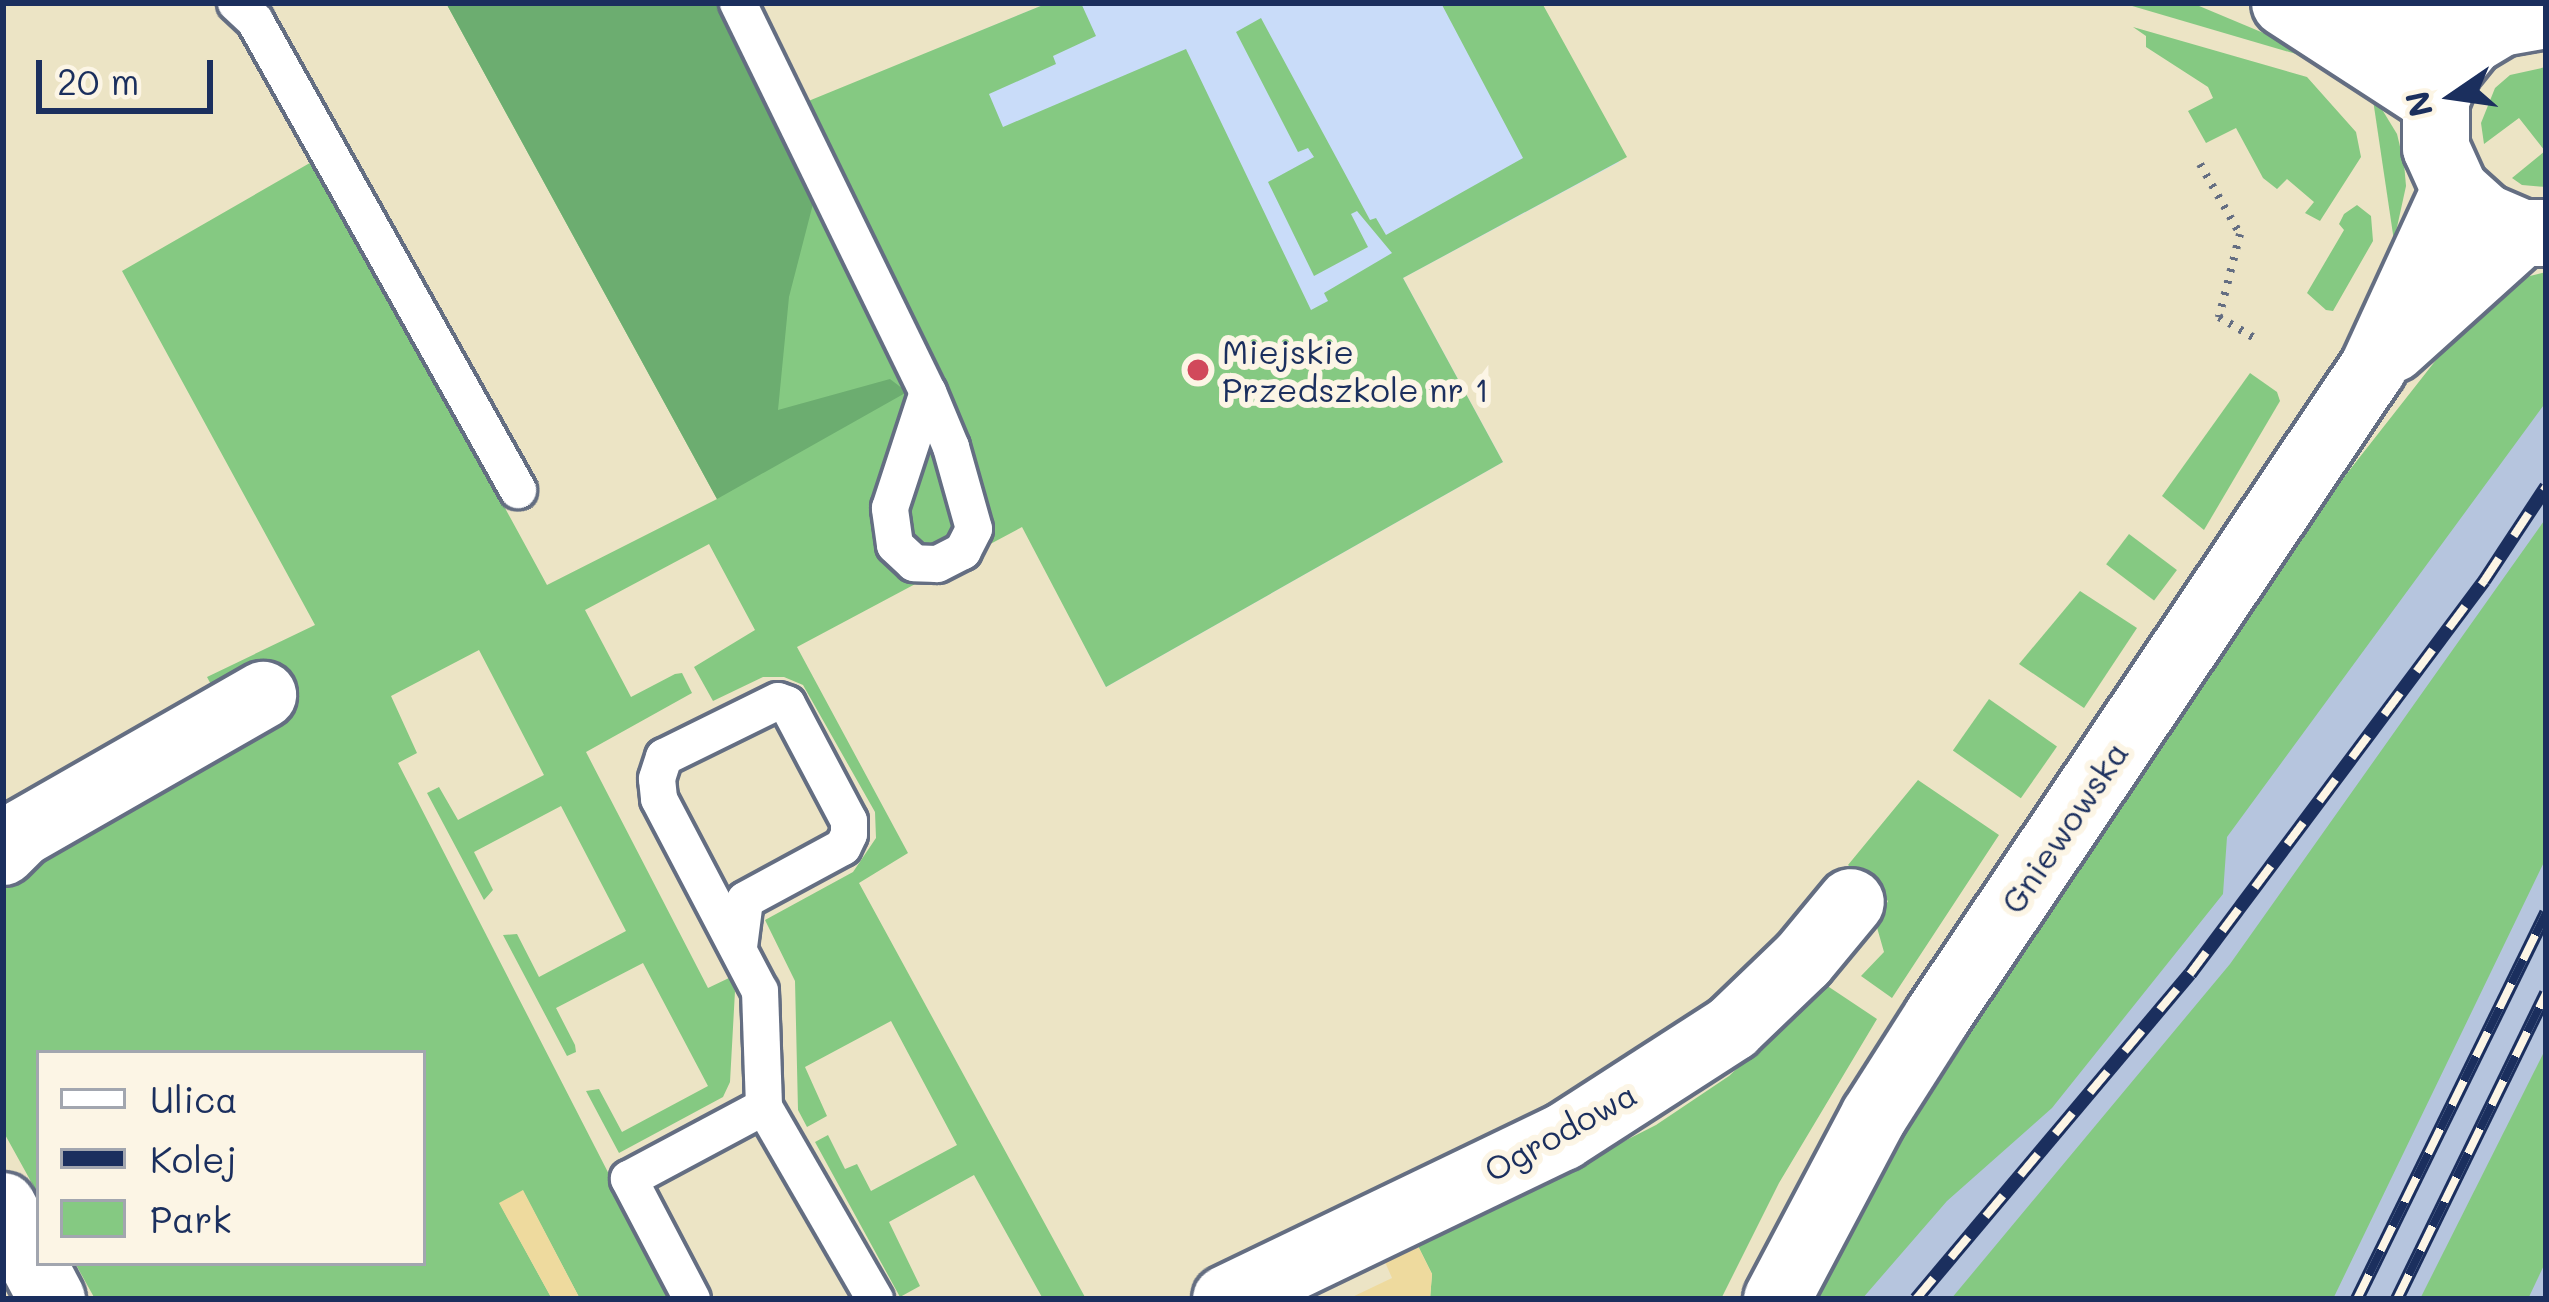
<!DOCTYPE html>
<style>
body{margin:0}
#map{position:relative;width:2549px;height:1302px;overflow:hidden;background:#ece4c5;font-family:Mali,sans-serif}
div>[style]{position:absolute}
.built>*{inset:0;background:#c9dcf9}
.industrial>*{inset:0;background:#b6c5de}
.green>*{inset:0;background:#85c982;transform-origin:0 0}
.forest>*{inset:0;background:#6cad70}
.sand>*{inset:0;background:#eeda9e}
.path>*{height:8px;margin-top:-4px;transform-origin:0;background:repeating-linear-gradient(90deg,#646e82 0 3px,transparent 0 12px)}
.roads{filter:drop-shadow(3px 0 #646e82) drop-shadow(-3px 0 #646e82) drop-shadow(0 3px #646e82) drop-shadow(0 -3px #646e82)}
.service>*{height:36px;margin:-18px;padding:0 18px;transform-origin:18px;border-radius:18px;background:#fff}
.minor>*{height:66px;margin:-33px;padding:0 33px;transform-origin:33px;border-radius:33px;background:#fff}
.tertiary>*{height:66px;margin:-33px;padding:0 33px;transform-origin:33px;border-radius:33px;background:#fff}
.rail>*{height:14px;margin-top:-7px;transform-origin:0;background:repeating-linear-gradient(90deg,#fcf5e5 0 27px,#1b2f5e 0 54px);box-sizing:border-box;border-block:3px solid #1b2f5e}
.dots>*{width:33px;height:33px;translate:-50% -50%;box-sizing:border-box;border:6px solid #fcf5e5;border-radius:50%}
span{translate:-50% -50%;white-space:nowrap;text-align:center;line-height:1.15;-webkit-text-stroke:12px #fcf5e5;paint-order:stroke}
.poi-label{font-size:33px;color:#1b2f5e}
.left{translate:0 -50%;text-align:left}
.street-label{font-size:33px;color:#1b2f5e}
.frame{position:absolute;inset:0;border:6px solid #1b2f5e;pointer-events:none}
.legend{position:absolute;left:36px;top:1050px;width:390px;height:216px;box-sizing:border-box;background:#fcf5e5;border:3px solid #a2a6af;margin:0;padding:15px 21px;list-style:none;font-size:36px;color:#1b2f5e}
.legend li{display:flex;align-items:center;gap:24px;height:60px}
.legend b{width:60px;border:3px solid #a2a6af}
.north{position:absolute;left:2393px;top:36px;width:120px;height:120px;-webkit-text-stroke:9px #fcf5e5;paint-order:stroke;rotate:257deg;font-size:33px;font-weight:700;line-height:48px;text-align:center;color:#1b2f5e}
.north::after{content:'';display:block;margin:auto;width:42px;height:54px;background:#1b2f5e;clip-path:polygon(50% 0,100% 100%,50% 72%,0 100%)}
.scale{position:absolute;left:36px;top:60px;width:177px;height:54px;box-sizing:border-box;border:6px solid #1b2f5e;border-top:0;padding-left:15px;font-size:36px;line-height:42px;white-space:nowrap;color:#1b2f5e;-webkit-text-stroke:9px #fcf5e5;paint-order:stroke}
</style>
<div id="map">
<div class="built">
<i style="clip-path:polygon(1048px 3px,1534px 3px,1619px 162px,1403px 278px,1503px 462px,1106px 687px,806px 103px)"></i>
</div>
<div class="industrial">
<i style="clip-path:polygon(2546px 342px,2546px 641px,2054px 1299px,1813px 1299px,1917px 1206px)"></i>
<i style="clip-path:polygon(2546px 656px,2546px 1299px,2266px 1299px)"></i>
</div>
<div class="green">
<i style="clip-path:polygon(446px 3px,759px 3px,806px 102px,1048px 3px,1081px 3px,1096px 36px,1053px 56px,1056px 64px,989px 94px,1003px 127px,1186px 49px,1311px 310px,1328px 301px,1324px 293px,1392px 253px,1357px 211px,1351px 214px,1368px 247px,1314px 276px,1268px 182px,1314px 157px,1308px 148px,1298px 152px,1236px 32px,1261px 18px,1370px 220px,1376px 218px,1386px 235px,1523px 158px,1441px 3px,1542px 3px,1627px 157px,1403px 278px,1503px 462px,1106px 687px,1022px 527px,797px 647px,908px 853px,859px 883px,1086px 1299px,1043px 1299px,974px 1175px,889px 1222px,920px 1286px,900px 1297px,815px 1142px,828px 1135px,845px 1169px,857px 1164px,871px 1191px,957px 1145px,891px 1021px,805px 1067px,827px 1116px,807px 1127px,798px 1110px,795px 981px,765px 920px,853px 872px,876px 838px,875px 812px,803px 685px,784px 677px,763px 677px,713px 701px,694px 667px,755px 630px,709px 544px,585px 610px,631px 697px,675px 674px,682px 673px,692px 693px,586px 752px,708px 988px,729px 978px,735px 991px,730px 1082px,723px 1097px,619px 1153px,586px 1091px,599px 1089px,622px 1132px,708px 1086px,643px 963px,556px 1008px,575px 1045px,576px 1052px,567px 1056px,503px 935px,517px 934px,539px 977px,626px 931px,561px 806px,474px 852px,493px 890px,484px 900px,427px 793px,439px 787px,458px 820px,544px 775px,479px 650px,391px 696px,417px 753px,398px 763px,673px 1299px,580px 1299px,523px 1191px,500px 1204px,552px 1299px,95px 1299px,75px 1263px,423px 1263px,423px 1053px,39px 1053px,39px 1196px,3px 1131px,3px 882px,215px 692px,207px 677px,315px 625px,122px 271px,315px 160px,547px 585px,717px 499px)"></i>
<i style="clip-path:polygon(2122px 3px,2192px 3px,2316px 55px,2320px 61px)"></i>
<i style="clip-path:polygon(2133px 27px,2307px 77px,2356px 132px,2361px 157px,2320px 221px,2305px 213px,2314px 202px,2287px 179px,2277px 189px,2263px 178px,2236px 128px,2206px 143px,2188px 111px,2213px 98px,2208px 87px,2146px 47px,2146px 36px)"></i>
<i style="clip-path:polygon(2546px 67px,2546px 187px,2522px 185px,2512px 178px,2545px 151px,2519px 118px,2484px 144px,2481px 123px,2495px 88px,2510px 75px)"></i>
<i style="clip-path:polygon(2372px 93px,2397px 134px,2404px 163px,2406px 186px,2394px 241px)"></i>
<i style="clip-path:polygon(2357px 205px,2371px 216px,2373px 241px,2333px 311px,2326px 310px,2307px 293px,2344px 230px,2339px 224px,2344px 214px)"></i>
<i style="clip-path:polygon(2546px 272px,2546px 402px,2227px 837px,2223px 894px,2052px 1108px,1947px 1201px,1862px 1299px,1815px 1299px,1883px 1170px,1955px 1054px,2330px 495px,2458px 332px,2510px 281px)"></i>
<i style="clip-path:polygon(2250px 373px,2277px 392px,2280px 401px,2204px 530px,2162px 496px)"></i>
<i style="clip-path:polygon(2546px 518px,2546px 858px,2333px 1299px,1951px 1299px,2230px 964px)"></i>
<i style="left:2129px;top:534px;width:60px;height:38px;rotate:37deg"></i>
<i style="clip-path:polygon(2080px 591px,2137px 628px,2084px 708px,2019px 664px)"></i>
<i style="left:1989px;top:699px;width:83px;height:63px;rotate:35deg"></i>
<i style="clip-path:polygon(1918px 780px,1999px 835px,1892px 998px,1861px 976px,1884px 952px,1876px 924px,1888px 901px,1848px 865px)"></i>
<i style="clip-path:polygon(1826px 985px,1877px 1019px,1779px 1183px,1721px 1299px,1430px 1299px,1432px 1274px,1418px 1246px,1656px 1125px,1729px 1076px)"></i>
<i style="clip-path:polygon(2546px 1048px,2546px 1261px,2528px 1299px,2420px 1299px)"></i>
</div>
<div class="forest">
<i style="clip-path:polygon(446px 3px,720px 3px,814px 200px,789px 297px,778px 410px,890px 379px,907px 392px,717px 499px)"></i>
</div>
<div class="sand">
<i style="clip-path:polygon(523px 1190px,580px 1299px,552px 1299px,499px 1203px)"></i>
<i style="clip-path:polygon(1418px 1246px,1432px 1274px,1430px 1299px,1348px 1299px,1392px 1278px,1385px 1262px)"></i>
</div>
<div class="path">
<i style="left:2200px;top:164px;width:81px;rotate:60.3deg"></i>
<i style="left:2240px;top:234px;width:86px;rotate:104.2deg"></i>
<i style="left:2219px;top:317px;width:43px;rotate:30.7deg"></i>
</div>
<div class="roads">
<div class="service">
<i style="left:236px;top:3px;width:26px;rotate:43deg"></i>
<i style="left:255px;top:21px;width:538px;rotate:60.72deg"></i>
<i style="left:738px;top:3px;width:433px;rotate:64deg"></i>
<i style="left:928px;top:392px;width:60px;rotate:67.3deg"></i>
<i style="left:951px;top:447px;width:85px;rotate:74.3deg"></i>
<i style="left:974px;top:529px;width:25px;rotate:117deg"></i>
<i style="left:963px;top:551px;width:29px;rotate:153deg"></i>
<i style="left:937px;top:564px;width:23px;rotate:-178deg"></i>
<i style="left:914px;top:563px;width:26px;rotate:-137deg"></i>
<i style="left:895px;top:545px;width:37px;rotate:-98deg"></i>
<i style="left:890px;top:508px;width:122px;rotate:-71.9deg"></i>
<i style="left:739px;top:947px;width:47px;rotate:-82.7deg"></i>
<i style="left:745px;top:900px;width:111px;rotate:-28.4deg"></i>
<i style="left:843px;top:847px;width:14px;rotate:-65deg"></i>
<i style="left:849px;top:834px;width:13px;rotate:-90deg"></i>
<i style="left:849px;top:821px;width:132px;rotate:-117.9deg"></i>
<i style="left:787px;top:704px;width:9px;rotate:-162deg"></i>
<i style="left:778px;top:701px;width:127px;rotate:153.8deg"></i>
<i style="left:664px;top:757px;width:23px;rotate:108deg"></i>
<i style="left:657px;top:779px;width:20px;rotate:84deg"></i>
<i style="left:659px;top:799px;width:217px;rotate:62.3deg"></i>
<i style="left:760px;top:991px;width:116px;rotate:88deg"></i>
<i style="left:764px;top:1107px;width:222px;rotate:60deg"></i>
<i style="left:692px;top:1299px;width:136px;rotate:-117.7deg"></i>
<i style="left:629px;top:1179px;width:153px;rotate:-28.1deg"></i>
</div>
<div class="minor">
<i style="left:3px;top:852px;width:27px;rotate:-45deg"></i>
<i style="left:22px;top:833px;width:278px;rotate:-29.8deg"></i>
<i style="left:3px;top:1206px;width:105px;rotate:62.2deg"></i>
<i style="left:1226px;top:1299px;width:374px;rotate:-25.7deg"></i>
<i style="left:1563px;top:1137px;width:201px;rotate:-32.8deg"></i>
<i style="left:1732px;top:1028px;width:98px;rotate:-43.8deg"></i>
<i style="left:1803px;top:960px;width:75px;rotate:-50.4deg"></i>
</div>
<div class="tertiary">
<i style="left:2285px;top:3px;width:180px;rotate:33deg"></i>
<i style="left:2329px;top:3px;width:147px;rotate:15deg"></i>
<i style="left:2546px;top:15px;width:46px;rotate:169.9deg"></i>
<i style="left:2501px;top:23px;width:35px;rotate:149deg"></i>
<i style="left:2471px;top:41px;width:35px;rotate:129deg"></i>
<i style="left:2449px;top:68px;width:35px;rotate:112deg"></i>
<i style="left:2436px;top:101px;width:47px;rotate:90deg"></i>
<i style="left:2436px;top:148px;width:46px;rotate:65.7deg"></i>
<i style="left:2455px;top:190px;width:40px;rotate:42deg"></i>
<i style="left:2485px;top:217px;width:40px;rotate:23.4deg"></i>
<i style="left:2522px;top:233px;width:24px"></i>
<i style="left:2393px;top:349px;width:173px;rotate:-42deg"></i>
<i style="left:1777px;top:1299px;width:207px;rotate:-62.1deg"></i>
<i style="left:1874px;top:1116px;width:117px;rotate:-57.5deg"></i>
<i style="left:1937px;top:1017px;width:782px;rotate:-56.11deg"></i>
<i style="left:2373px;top:368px;width:196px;rotate:-65.3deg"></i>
</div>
</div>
<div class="rail">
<i style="left:1916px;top:1299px;width:425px;rotate:-49.9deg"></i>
<i style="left:2190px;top:974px;width:491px;rotate:-53.2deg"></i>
<i style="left:2484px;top:581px;width:113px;rotate:-56.6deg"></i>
<i style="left:2357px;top:1299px;width:430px;rotate:-63.9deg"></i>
<i style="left:2397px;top:1299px;width:340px;rotate:-64deg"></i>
</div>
<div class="dots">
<i style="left:1198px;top:370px;background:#d1495b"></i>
</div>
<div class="poi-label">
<span class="left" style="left:1222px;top:370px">Miejskie<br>Przedszkole nr 1</span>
</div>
<div class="street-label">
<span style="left:2064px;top:827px;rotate:-56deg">Gniewowska</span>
<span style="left:1560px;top:1131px;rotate:-29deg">Ogrodowa</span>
</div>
<div class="frame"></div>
<ul class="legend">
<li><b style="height:15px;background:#fff"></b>Ulica</li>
<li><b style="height:15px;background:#1b2f5e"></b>Kolej</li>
<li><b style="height:33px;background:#85c982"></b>Park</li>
</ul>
<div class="north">N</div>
<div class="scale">20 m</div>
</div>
